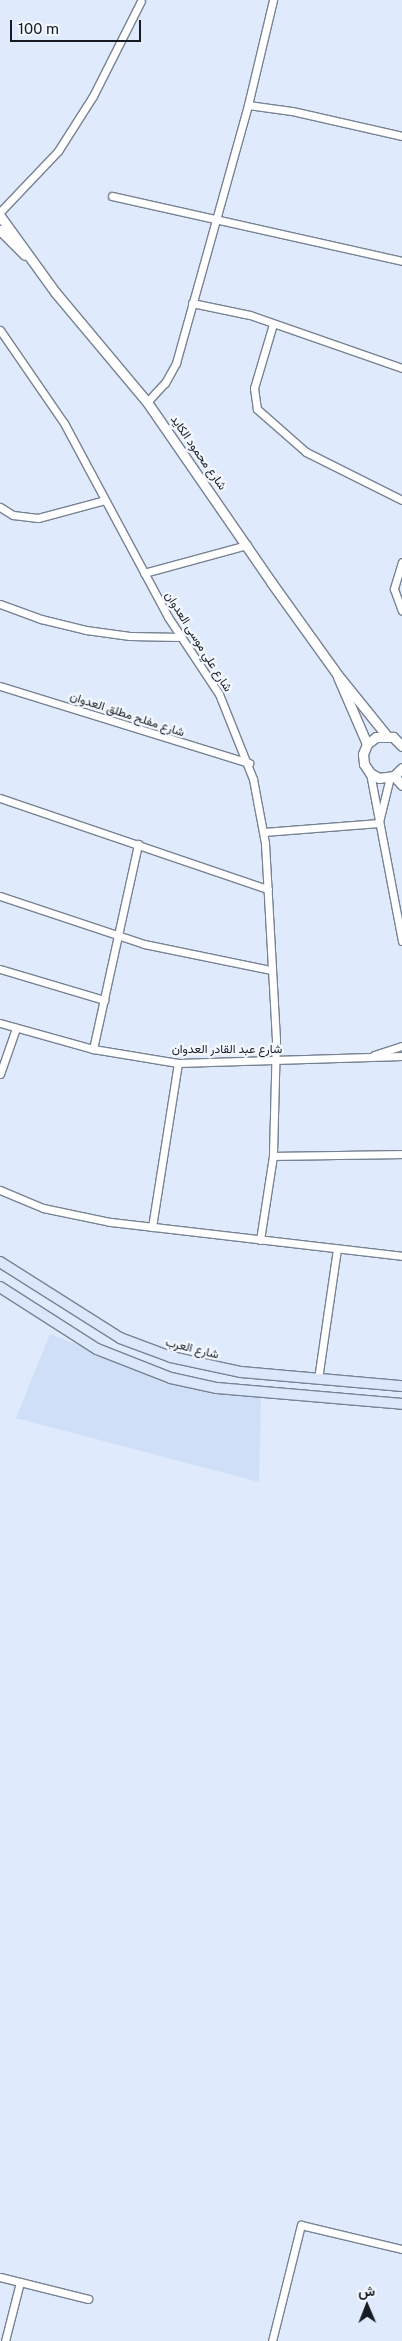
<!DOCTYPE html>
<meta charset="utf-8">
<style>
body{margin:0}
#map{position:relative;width:402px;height:2341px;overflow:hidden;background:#dfebfc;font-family:"Public Sans",Vazirmatn,sans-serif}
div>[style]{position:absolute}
.built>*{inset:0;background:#cfdff7}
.roads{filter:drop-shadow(1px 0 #788292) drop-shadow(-1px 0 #788292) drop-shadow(0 1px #788292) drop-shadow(0 -1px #788292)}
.minor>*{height:7px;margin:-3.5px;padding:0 3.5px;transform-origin:3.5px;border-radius:3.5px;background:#fff}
.tertiary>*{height:9px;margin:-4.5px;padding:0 4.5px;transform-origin:4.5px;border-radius:4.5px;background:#fff}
.secondary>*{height:10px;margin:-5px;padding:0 5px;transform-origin:5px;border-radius:5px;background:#dbe8fc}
span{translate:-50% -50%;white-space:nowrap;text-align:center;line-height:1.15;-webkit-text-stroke:4.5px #f3f7ff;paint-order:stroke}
.street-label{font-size:12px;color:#181c22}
.north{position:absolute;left:342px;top:2281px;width:50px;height:50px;-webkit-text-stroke:4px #f3f7ff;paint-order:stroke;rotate:359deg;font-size:14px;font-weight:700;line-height:20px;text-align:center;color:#181c22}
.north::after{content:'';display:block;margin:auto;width:18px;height:22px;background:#181c22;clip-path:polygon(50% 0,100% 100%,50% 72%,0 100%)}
.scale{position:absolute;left:10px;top:20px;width:131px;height:22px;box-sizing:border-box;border:2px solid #181c22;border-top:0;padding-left:6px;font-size:15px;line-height:18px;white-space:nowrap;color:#181c22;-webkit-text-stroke:4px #f3f7ff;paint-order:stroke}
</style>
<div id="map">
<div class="built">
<i style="clip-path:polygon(50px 1334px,188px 1387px,261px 1398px,259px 1482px,16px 1418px)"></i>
</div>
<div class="roads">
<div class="minor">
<i style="left:248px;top:105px;width:108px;rotate:-76.6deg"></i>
<i style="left:112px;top:196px;width:297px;rotate:12.6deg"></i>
<i style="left:0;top:212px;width:84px;rotate:-46.4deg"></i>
<i style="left:58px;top:151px;width:65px;rotate:-57.5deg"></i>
<i style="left:93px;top:96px;width:106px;rotate:-63.2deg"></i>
<i style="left:192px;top:303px;width:59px;rotate:11.7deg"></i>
<i style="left:250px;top:315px;width:161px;rotate:19.2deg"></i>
<i style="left:273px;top:324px;width:67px;rotate:106.5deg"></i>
<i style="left:254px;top:388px;width:21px;rotate:82deg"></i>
<i style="left:257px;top:409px;width:65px;rotate:41.3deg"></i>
<i style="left:306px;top:452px;width:107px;rotate:26.6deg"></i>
<i style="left:0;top:330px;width:113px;rotate:55.5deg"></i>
<i style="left:64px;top:423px;width:220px;rotate:61.8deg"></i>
<i style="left:168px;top:617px;width:92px;rotate:56.5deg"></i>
<i style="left:219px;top:694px;width:92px;rotate:68.2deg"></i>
<i style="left:253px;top:779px;width:65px;rotate:79.4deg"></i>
<i style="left:265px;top:843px;width:196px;rotate:86.8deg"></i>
<i style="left:276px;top:1039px;width:117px;rotate:91.5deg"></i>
<i style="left:273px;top:1156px;width:85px;rotate:98.8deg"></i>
<i style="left:147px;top:402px;width:26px;rotate:-47deg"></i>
<i style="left:165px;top:383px;width:23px;rotate:-61deg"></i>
<i style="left:176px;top:363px;width:268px;rotate:-74.4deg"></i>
<i style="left:248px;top:105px;width:44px;rotate:7.8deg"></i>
<i style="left:292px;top:111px;width:113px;rotate:12.8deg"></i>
<i style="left:0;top:507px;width:15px;rotate:32deg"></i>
<i style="left:13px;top:515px;width:25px;rotate:7deg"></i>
<i style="left:38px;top:518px;width:69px;rotate:-15deg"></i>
<i style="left:402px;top:562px;width:28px;rotate:107deg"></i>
<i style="left:394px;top:589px;width:23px;rotate:70deg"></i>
<i style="left:144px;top:573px;width:107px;rotate:-15.2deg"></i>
<i style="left:0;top:604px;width:44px;rotate:20.1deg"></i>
<i style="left:41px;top:619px;width:46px;rotate:13.7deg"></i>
<i style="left:86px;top:630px;width:44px;rotate:7.8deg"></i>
<i style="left:130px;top:636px;width:50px;rotate:1.1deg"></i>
<i style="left:0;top:686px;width:261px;rotate:17.2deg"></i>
<i style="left:370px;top:773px;width:171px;rotate:79.2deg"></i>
<i style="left:0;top:798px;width:283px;rotate:18.8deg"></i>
<i style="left:379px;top:822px;width:46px;rotate:-76.3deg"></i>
<i style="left:264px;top:832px;width:115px;rotate:-4.5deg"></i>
<i style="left:0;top:896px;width:152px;rotate:18.4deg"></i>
<i style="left:144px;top:944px;width:130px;rotate:11.6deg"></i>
<i style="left:0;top:969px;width:109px;rotate:16.6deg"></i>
<i style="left:0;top:1023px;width:97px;rotate:15.6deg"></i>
<i style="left:93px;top:1049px;width:86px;rotate:9.4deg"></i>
<i style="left:178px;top:1063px;width:224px;rotate:-1.8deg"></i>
<i style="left:93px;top:1049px;width:210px;rotate:-77.6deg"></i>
<i style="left:374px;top:1055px;width:29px;rotate:-18deg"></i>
<i style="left:0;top:1074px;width:49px;rotate:-70.8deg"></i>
<i style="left:273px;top:1156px;width:129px;rotate:-0.9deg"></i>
<i style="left:0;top:1190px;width:47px;rotate:22.7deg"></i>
<i style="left:43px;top:1208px;width:68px;rotate:11.8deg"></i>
<i style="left:110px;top:1222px;width:294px;rotate:6.6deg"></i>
<i style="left:152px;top:1227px;width:166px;rotate:-81deg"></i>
<i style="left:318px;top:1379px;width:132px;rotate:-81.7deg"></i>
<i style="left:0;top:2277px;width:91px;rotate:14deg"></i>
<i style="left:5px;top:2341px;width:61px;rotate:-75.7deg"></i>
<i style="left:272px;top:2341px;width:120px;rotate:-76deg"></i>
<i style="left:301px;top:2225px;width:104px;rotate:13.4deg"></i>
</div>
<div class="tertiary">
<i style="left:0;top:216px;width:94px;rotate:54.1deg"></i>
<i style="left:55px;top:292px;width:143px;rotate:50.1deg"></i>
<i style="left:147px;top:402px;width:219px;rotate:55.4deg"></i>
<i style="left:271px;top:582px;width:113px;rotate:54.3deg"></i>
<i style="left:337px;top:674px;width:80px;rotate:51.1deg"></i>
<i style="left:0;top:230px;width:35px;rotate:45deg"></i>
<i style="left:338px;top:677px;width:73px;rotate:66.6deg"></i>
<i style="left:402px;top:746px;width:13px;rotate:-135deg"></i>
<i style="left:393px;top:737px;width:17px;rotate:180deg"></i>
<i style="left:376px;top:737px;width:11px;rotate:142deg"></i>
<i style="left:367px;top:744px;width:11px;rotate:112deg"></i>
<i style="left:363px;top:754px;width:10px;rotate:84deg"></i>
<i style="left:364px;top:764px;width:11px;rotate:56deg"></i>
<i style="left:370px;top:773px;width:10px;rotate:29deg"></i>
<i style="left:379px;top:778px;width:15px;rotate:-8deg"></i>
<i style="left:394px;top:776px;width:11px;rotate:-45deg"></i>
<i style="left:394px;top:776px;width:12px;rotate:48deg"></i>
</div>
<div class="secondary">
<i style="left:0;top:1262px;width:142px;rotate:32.3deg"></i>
<i style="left:120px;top:1338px;width:54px;rotate:20.4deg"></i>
<i style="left:171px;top:1357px;width:72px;rotate:12.1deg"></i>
<i style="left:241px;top:1372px;width:162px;rotate:5deg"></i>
<i style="left:0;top:1287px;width:115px;rotate:32.6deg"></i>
<i style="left:97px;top:1349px;width:79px;rotate:21.4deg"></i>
<i style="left:171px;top:1378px;width:47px;rotate:12.3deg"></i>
<i style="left:217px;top:1388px;width:186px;rotate:4.9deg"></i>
</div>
</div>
<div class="street-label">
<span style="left:198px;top:453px;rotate:55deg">شارع محمود الكايد</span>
<span style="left:198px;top:642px;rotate:58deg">شارع علي موسى العدوان</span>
<span style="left:127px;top:715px;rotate:18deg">شارع مفلح مطلق العدوان</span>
<span style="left:227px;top:1050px">شارع عبد القادر العدوان</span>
<span style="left:192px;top:1349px;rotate:14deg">شارع العرب</span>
</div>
<div class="north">ش</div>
<div class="scale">100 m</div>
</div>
